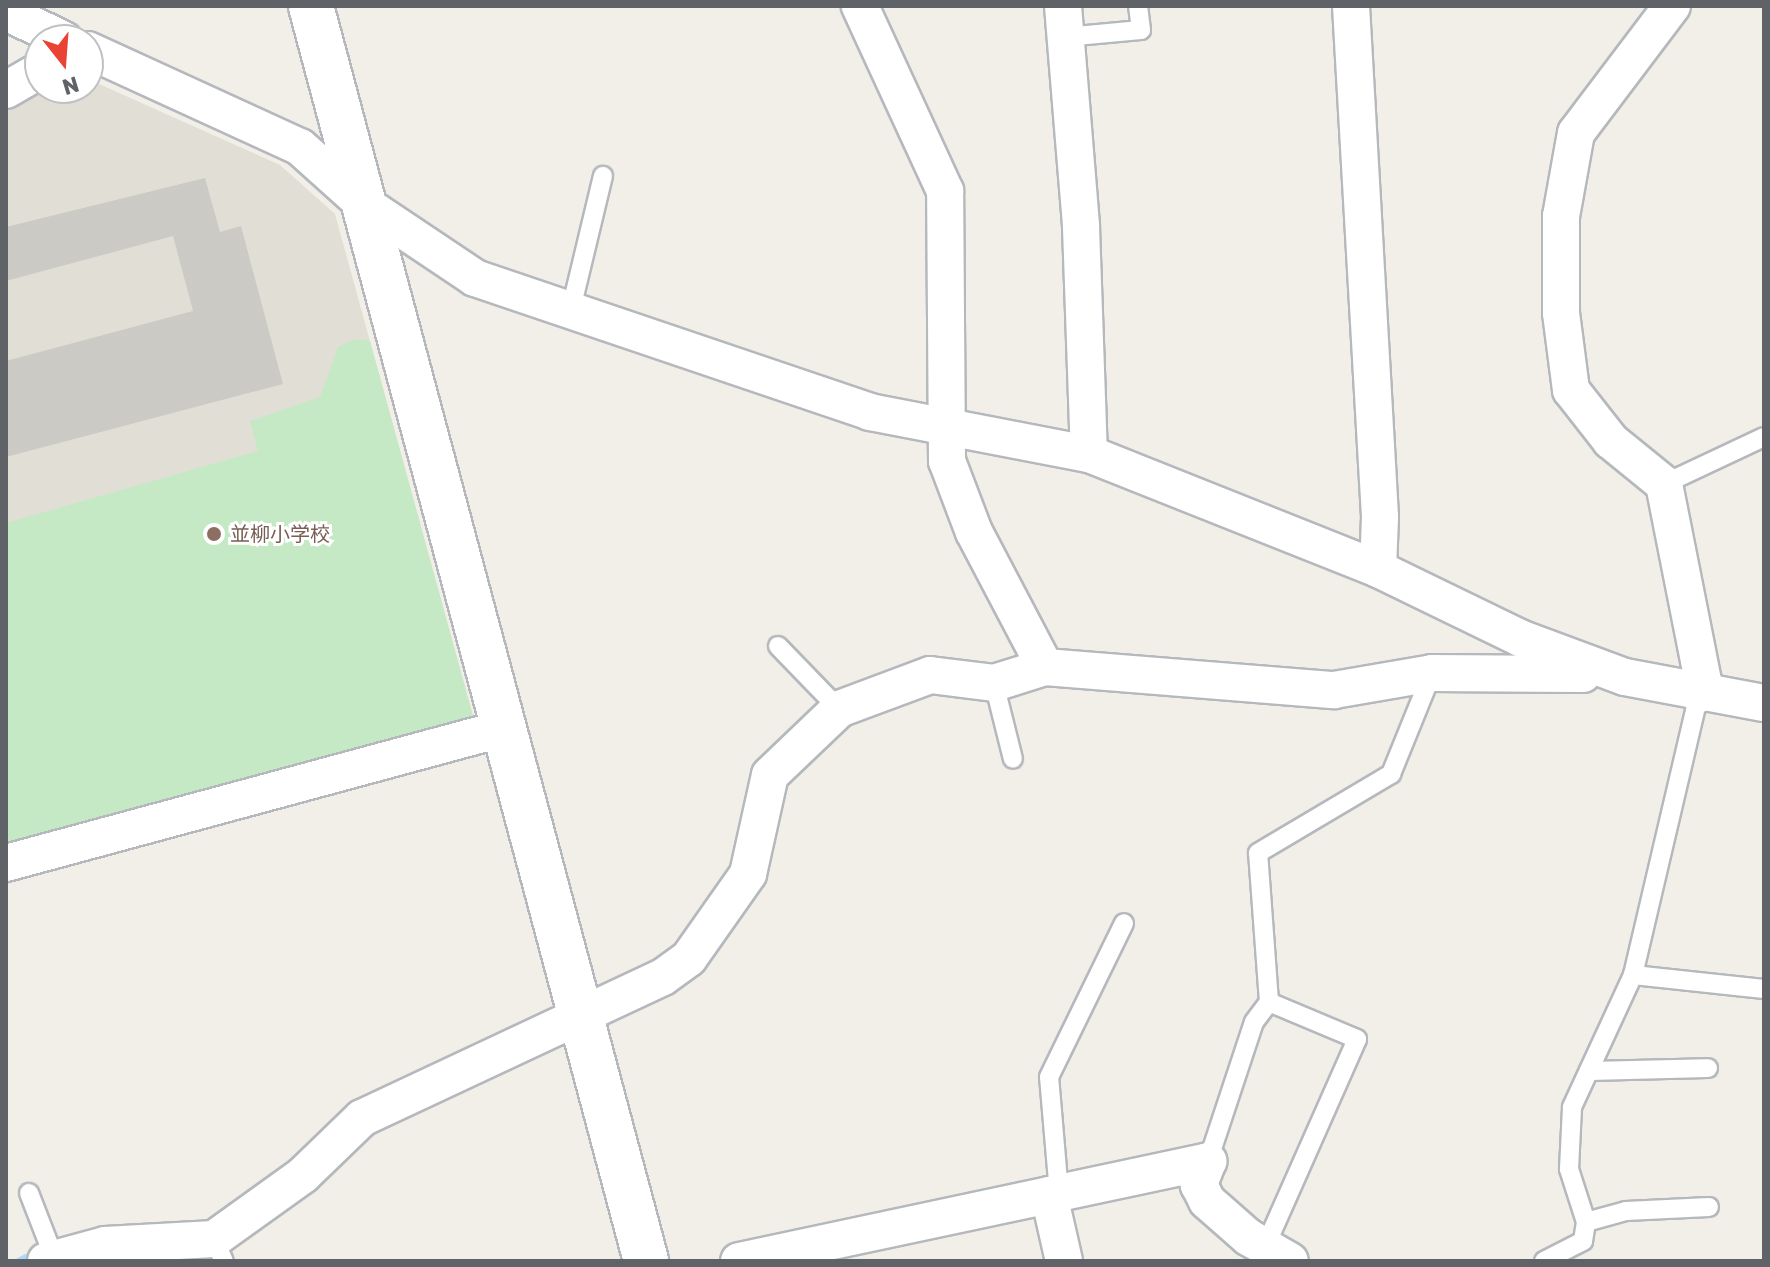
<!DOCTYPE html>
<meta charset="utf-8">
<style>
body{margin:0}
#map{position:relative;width:1770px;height:1267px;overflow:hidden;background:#f1efe8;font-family:Rubik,"Noto Sans JP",sans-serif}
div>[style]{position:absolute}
.education>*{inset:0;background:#e1ded6}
.green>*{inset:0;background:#c5e8c5}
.stream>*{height:9px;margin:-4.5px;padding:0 4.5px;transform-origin:4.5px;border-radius:4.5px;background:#aadaff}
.building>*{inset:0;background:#cccac5}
.roads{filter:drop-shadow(2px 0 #b5b8bc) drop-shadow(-2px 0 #b5b8bc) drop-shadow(0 2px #b5b8bc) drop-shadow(0 -2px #b5b8bc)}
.lane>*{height:18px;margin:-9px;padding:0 9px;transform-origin:9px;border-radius:9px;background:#fff}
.street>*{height:36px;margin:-18px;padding:0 18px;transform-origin:18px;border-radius:18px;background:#fff}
.secondary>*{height:44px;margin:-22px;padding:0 22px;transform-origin:22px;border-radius:22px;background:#fff}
.dots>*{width:22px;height:22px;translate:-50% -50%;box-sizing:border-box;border:4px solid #fff;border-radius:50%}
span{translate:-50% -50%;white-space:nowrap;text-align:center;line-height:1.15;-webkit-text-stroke:6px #fff;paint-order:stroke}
.education-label{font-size:20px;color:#785e54}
.left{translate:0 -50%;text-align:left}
.frame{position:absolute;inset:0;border:8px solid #5f6368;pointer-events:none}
.north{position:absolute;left:24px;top:24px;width:80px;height:80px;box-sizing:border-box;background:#fff;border:2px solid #bfc1c3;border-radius:50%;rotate:163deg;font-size:22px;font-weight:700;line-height:32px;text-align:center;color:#5f6368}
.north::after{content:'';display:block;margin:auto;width:28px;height:36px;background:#ea4335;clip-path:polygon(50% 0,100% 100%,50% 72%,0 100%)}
</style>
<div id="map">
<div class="education">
<i style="clip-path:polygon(88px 79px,280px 165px,335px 214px,476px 727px,6px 853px,6px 101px,40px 88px,88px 88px)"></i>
</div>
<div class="green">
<i style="clip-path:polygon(356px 339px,370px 341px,476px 727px,6px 853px,6px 523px,258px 451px,250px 421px,320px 397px,338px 347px)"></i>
</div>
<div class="stream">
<i style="left:20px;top:1261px;width:7px;rotate:-27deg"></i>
</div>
<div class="building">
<i style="clip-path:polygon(205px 178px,220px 232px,241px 226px,283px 384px,6px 457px,6px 361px,193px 311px,173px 236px,6px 281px,6px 227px)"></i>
</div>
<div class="roads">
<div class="lane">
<i style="left:1065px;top:37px;width:76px;rotate:-5.3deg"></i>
<i style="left:1141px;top:30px;width:24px;rotate:-97deg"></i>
<i style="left:571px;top:309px;width:137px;rotate:-76.5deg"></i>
<i style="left:1664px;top:484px;width:110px;rotate:-25.2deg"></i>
<i style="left:778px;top:646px;width:88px;rotate:45.9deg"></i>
<i style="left:994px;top:683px;width:78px;rotate:76deg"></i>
<i style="left:1633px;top:975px;width:132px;rotate:6.1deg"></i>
<i style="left:1589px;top:1071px;width:119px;rotate:-1.4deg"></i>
<i style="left:1208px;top:1161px;width:146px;rotate:-71.7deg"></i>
<i style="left:1254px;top:1022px;width:25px;rotate:-53deg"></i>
<i style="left:1269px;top:1002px;width:149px;rotate:-94.2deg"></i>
<i style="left:1258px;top:853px;width:155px;rotate:-30.7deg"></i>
<i style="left:1391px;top:774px;width:109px;rotate:-67.9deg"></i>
<i style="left:29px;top:1193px;width:66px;rotate:68.8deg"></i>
<i style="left:1059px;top:1193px;width:116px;rotate:-94.9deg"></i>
<i style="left:1049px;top:1077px;width:171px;rotate:-64deg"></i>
<i style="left:1586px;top:1222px;width:41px;rotate:-15.4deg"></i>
<i style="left:1626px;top:1211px;width:83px;rotate:-2.8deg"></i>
<i style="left:214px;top:1239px;width:24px;rotate:66deg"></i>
<i style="left:1265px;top:1247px;width:227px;rotate:-66.1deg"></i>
<i style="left:1357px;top:1039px;width:95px;rotate:-157.2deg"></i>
<i style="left:1544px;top:1261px;width:44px;rotate:-27.1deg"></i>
<i style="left:1583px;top:1241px;width:19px;rotate:-81deg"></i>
<i style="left:1586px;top:1222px;width:56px;rotate:-107.8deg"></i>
<i style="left:1569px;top:1169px;width:62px;rotate:-87.2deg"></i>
<i style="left:1572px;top:1107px;width:145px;rotate:-65.2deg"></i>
<i style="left:1633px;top:975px;width:289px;rotate:-76.8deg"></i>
</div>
<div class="street">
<i style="left:1063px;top:6px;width:222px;rotate:85.3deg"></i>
<i style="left:1081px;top:227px;width:227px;rotate:88deg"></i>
<i style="left:1351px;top:6px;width:512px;rotate:86.75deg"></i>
<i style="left:1380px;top:517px;width:52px;rotate:92.2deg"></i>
<i style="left:1672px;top:6px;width:159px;rotate:127.1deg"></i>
<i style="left:1576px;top:133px;width:84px;rotate:100.2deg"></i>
<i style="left:1561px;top:216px;width:97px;rotate:90deg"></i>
<i style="left:1561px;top:313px;width:78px;rotate:82.6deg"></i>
<i style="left:1571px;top:390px;width:65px;rotate:51.9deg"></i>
<i style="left:1611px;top:441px;width:68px;rotate:39.1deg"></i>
<i style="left:1664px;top:484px;width:201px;rotate:78.8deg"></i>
<i style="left:1703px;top:681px;width:14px;rotate:107deg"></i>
<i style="left:6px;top:12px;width:64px;rotate:25.8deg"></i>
<i style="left:88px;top:50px;width:233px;rotate:24.6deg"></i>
<i style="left:300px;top:147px;width:81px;rotate:42deg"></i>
<i style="left:360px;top:201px;width:138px;rotate:33.8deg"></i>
<i style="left:475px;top:278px;width:417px;rotate:18.7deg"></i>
<i style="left:870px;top:412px;width:223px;rotate:10.9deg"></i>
<i style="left:1089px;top:454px;width:311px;rotate:21.7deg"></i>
<i style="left:1378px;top:569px;width:158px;rotate:25.9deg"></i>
<i style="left:1520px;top:638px;width:112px;rotate:20.4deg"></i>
<i style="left:1625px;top:677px;width:141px;rotate:10.6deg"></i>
<i style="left:6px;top:90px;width:39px;rotate:-30deg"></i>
<i style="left:1045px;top:667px;width:290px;rotate:4.6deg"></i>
<i style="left:1334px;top:690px;width:99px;rotate:-9.8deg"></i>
<i style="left:1432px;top:673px;width:151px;rotate:0.4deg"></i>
<i style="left:6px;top:863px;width:513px;rotate:-15.15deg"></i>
<i style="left:1208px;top:1161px;width:26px;rotate:111deg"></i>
<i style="left:1199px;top:1185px;width:18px;rotate:63deg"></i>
<i style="left:1207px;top:1201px;width:55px;rotate:41.3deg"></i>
<i style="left:1248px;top:1237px;width:48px;rotate:29.7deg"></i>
<i style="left:1049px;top:1195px;width:68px;rotate:77.2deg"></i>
<i style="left:46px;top:1261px;width:61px;rotate:-15.2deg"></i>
<i style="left:105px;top:1245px;width:109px;rotate:-3.2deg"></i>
<i style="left:214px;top:1239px;width:110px;rotate:-35.7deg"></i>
<i style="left:303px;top:1175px;width:82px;rotate:-44deg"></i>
<i style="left:362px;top:1118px;width:332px;rotate:-25.1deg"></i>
<i style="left:663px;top:977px;width:32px;rotate:-36deg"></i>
<i style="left:689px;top:958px;width:103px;rotate:-54.9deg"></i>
<i style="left:748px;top:874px;width:101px;rotate:-77.5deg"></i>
<i style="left:770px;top:775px;width:95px;rotate:-43.7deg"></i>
<i style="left:839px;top:709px;width:97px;rotate:-20.5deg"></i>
<i style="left:930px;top:675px;width:64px;rotate:7.1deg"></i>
<i style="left:994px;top:683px;width:53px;rotate:-17.4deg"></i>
<i style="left:1045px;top:667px;width:153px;rotate:-117.7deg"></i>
<i style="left:974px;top:532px;width:76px;rotate:-110.8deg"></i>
<i style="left:947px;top:461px;width:270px;rotate:-90.4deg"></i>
<i style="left:945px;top:191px;width:204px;rotate:-114.7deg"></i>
<i style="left:739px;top:1261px;width:480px;rotate:-12deg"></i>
</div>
<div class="secondary">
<i style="left:311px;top:6px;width:1299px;rotate:75.05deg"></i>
</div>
</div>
<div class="dots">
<i style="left:214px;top:534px;background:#8d6e63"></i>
</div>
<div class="education-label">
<span class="left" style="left:230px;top:534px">並柳小学校</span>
</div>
<div class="frame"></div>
<div class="north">N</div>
</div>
